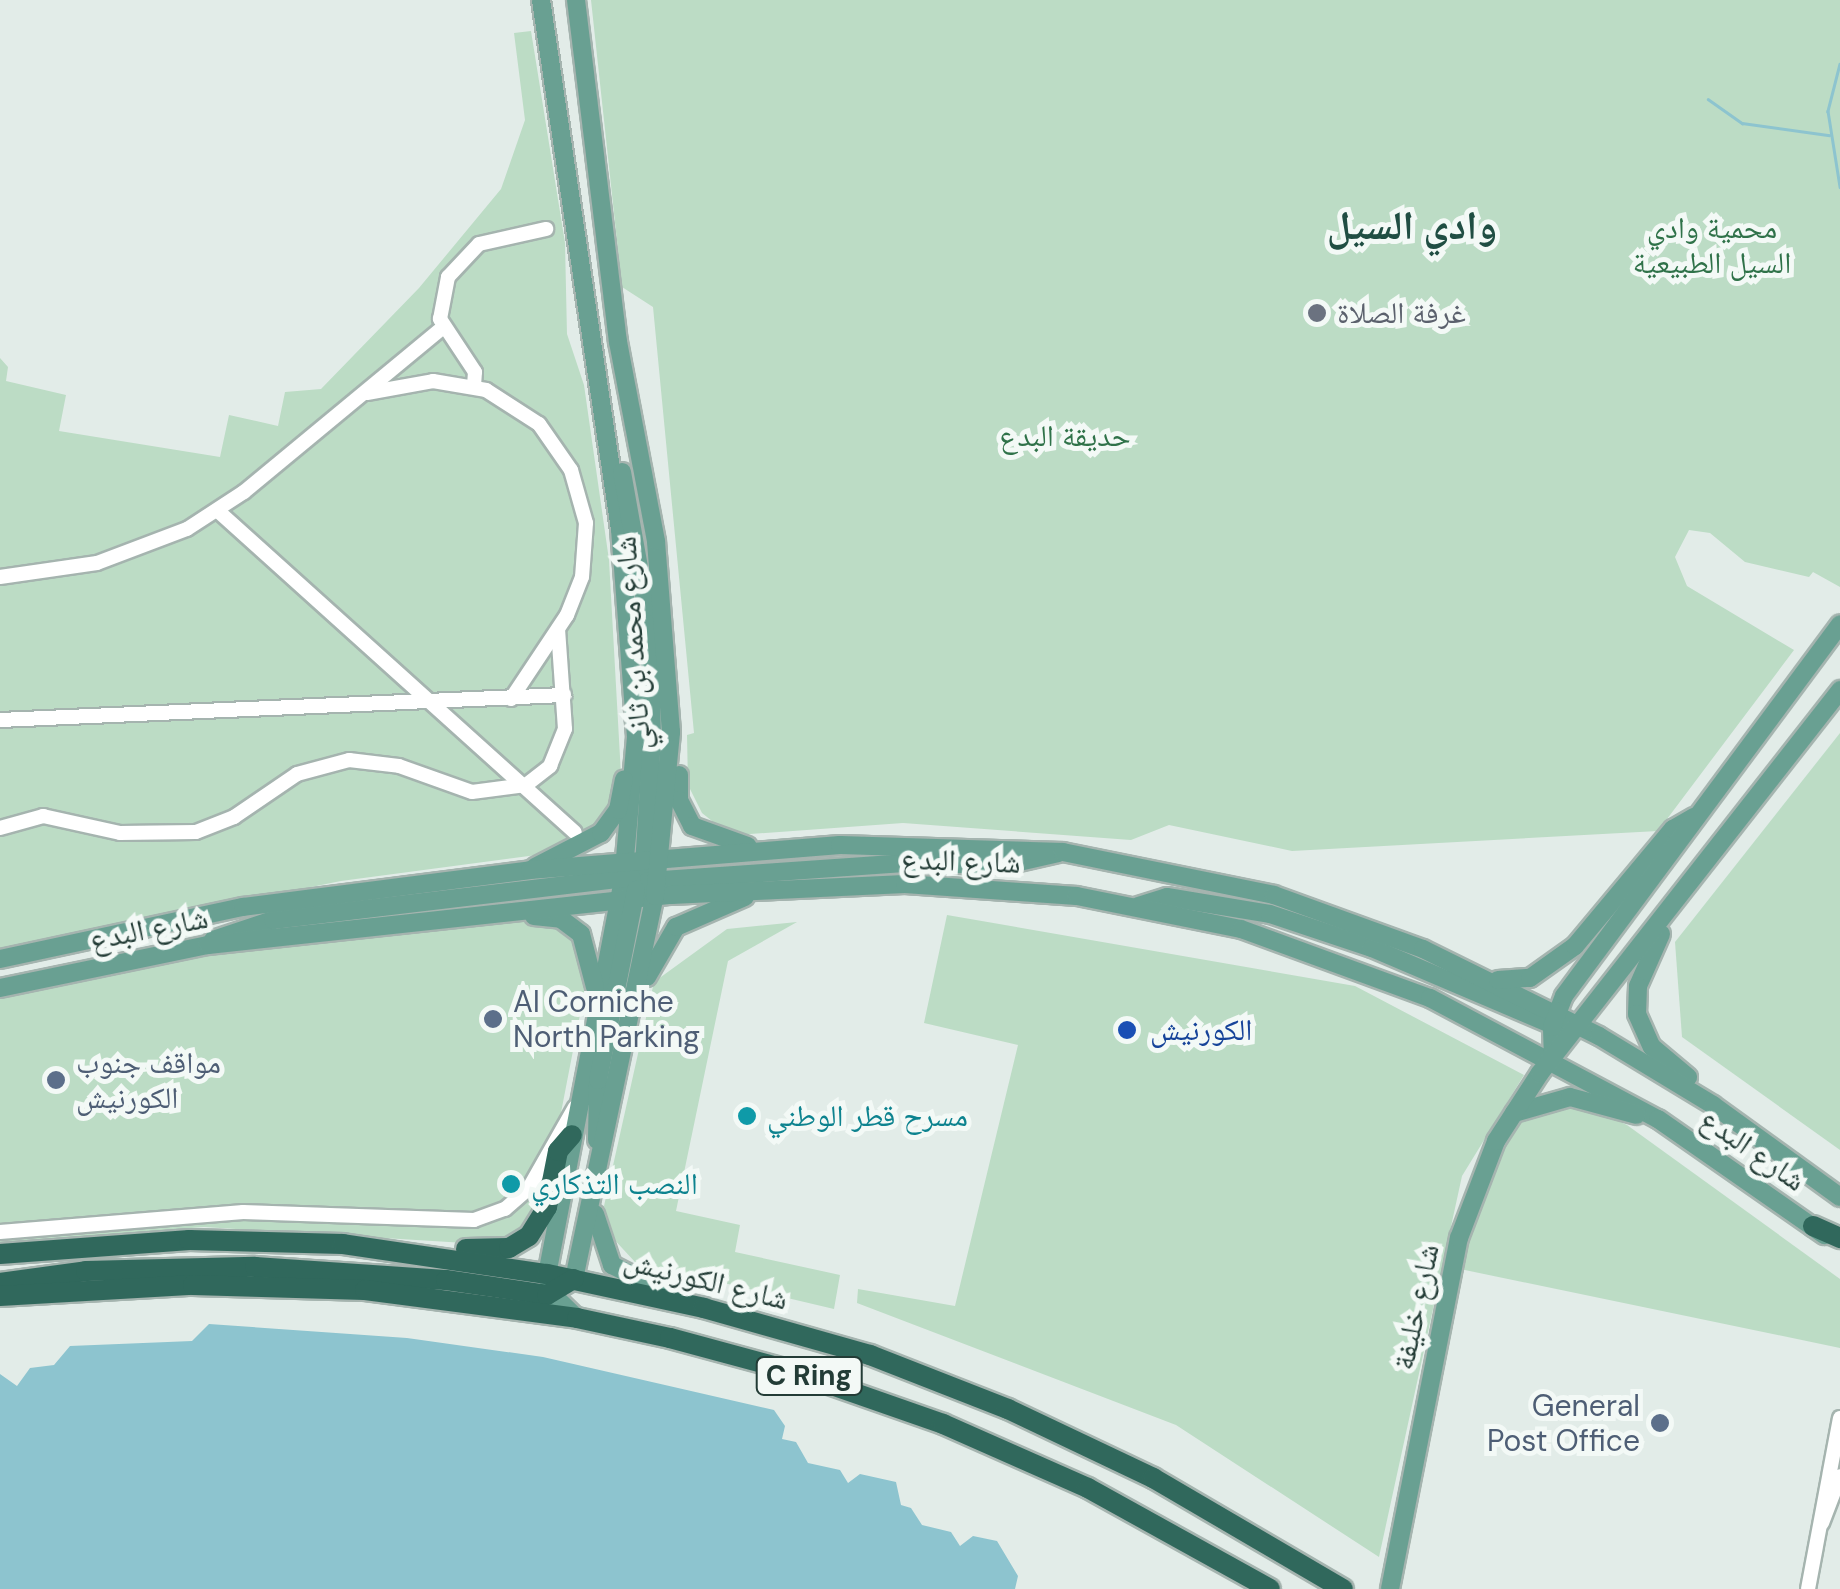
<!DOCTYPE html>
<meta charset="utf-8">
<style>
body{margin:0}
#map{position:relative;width:1840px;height:1589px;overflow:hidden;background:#e2ece8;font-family:"DM Sans","Noto Naskh Arabic",sans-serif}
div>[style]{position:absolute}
.green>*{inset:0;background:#bcdcc5}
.water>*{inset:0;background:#8dc4cf}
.stream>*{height:2.5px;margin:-1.25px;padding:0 1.25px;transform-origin:1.25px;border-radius:1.25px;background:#8dc4cf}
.roads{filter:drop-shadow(2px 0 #a5b4af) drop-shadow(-2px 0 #a5b4af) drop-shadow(0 2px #a5b4af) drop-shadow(0 -2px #a5b4af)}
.minor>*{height:14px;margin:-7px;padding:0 7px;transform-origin:7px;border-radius:7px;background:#fff}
.major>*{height:18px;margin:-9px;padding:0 9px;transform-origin:9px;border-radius:9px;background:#69a092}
.highway>*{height:20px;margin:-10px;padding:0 10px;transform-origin:10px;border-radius:10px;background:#30685c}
.dots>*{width:28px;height:28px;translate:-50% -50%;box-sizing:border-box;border:5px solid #f3f9f6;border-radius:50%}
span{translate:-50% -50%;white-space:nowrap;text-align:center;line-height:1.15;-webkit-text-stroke:10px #f3f9f6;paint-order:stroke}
.shield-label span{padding:2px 8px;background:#f3f9f6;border:2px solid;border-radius:8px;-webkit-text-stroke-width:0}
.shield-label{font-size:28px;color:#233c36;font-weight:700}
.park-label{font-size:30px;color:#2f7249}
.worship-label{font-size:30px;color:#5b616d}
.left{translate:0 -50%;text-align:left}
.street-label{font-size:30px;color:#233c36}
.service-label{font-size:30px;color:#4e5e75}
.right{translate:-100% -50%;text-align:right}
.transit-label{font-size:30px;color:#164399}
.culture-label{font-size:30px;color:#0d838f}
.district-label{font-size:40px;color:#204e43;font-weight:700}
</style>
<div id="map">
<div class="green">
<i style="clip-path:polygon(591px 0,1840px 0,1840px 587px,1813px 572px,1809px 577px,1745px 562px,1710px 533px,1689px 530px,1675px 557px,1687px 586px,1794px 650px,1658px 831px,1292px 851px,1169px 825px,1131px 840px,903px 823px,736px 835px,722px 829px,702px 813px,688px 785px,687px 735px,694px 733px,653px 307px,622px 287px)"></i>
<i style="clip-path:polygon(531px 31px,565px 243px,567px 334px,584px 385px,609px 560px,621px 775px,604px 823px,552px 853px,341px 881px,0 950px,0 358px,8px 367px,6px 381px,66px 395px,59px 431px,220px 457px,229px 415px,278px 426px,285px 392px,321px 389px,419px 288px,501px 189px,525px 120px,514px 33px)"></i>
<i style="clip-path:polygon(1840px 733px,1840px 1150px,1682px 1037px,1675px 942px)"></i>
<i style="clip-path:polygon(947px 915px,1355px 986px,1524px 1075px,1462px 1176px,1379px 1557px,1176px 1425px,857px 1303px,858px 1289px,955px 1306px,1018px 1045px,924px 1023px)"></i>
<i style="clip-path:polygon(536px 920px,572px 930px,589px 968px,547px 1185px,534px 1221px,511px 1239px,465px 1243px,204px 1227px,0 1243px,0 996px,229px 950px)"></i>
<i style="clip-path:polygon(797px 922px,728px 961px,676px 1211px,740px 1225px,735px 1252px,840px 1275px,834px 1309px,635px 1262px,610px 1235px,604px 1206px,654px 982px,727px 929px)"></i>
<i style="clip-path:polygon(1583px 1105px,1627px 1125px,1840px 1279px,1840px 1348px,1460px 1269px,1476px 1208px,1513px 1126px,1539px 1107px)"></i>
</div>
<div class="water">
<i style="clip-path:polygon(209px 1324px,407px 1338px,543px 1357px,774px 1410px,785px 1426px,782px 1439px,796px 1442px,808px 1463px,840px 1470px,848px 1483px,860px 1474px,896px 1482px,901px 1505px,911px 1508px,922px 1525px,951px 1532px,960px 1546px,973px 1536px,997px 1541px,1018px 1576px,1015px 1589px,0 1589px,0 1374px,17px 1386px,30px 1368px,54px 1365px,70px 1346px,192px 1341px)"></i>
</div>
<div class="stream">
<i style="left:1840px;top:64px;width:49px;rotate:104.3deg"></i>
<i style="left:1828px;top:111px;width:77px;rotate:81deg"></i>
<i style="left:1708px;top:99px;width:42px;rotate:35.2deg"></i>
<i style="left:1742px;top:123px;width:88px;rotate:7.9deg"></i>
</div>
<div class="roads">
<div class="minor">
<i style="left:474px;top:386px;width:14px;rotate:-86deg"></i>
<i style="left:475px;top:372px;width:64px;rotate:-123.4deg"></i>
<i style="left:440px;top:319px;width:43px;rotate:-79.2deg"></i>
<i style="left:448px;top:277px;width:45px;rotate:-46.8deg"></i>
<i style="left:479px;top:244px;width:69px;rotate:-12.6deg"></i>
<i style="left:367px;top:393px;width:67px;rotate:-10.3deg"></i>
<i style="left:433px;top:381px;width:54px;rotate:9.6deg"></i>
<i style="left:486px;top:390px;width:63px;rotate:32.7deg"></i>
<i style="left:539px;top:424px;width:56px;rotate:55.2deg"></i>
<i style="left:571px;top:470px;width:55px;rotate:74.2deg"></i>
<i style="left:586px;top:523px;width:54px;rotate:94.2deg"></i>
<i style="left:582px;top:577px;width:41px;rotate:111.5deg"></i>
<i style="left:567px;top:615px;width:101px;rotate:123.7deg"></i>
<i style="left:218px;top:511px;width:480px;rotate:42deg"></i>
<i style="left:0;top:577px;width:98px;rotate:-8.2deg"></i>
<i style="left:97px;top:563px;width:96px;rotate:-20.7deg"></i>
<i style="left:187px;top:529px;width:68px;rotate:-33deg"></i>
<i style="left:244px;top:492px;width:257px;rotate:-39.6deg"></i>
<i style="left:0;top:720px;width:565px;rotate:-2.54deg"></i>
<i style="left:0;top:828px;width:45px;rotate:-15.6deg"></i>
<i style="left:43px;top:816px;width:79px;rotate:12.4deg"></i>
<i style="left:120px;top:833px;width:76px;rotate:-0.8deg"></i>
<i style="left:196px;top:832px;width:41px;rotate:-21.5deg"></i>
<i style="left:234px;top:817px;width:76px;rotate:-34.3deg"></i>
<i style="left:297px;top:774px;width:54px;rotate:-15.1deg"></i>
<i style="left:349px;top:760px;width:50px;rotate:6.8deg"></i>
<i style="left:399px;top:766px;width:77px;rotate:19.6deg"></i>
<i style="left:472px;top:792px;width:54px;rotate:-7.4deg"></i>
<i style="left:526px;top:785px;width:31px;rotate:-38deg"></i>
<i style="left:550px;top:766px;width:40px;rotate:-68deg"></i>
<i style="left:565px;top:729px;width:100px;rotate:-94deg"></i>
<i style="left:0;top:1232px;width:244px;rotate:-4.7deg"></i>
<i style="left:243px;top:1212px;width:231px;rotate:2deg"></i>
<i style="left:474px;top:1220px;width:33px;rotate:-20deg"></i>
<i style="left:505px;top:1209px;width:32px;rotate:-41deg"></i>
<i style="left:529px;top:1188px;width:93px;rotate:-60.4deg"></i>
<i style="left:1822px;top:1523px;width:50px;rotate:-69deg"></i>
<i style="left:1808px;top:1589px;width:174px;rotate:-79.4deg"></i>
</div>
<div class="major">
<i style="left:541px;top:0;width:535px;rotate:81.51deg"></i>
<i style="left:620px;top:529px;width:209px;rotate:85.6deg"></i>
<i style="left:636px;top:737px;width:144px;rotate:95.2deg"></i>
<i style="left:623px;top:880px;width:401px;rotate:100.9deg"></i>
<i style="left:547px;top:1274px;width:22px;rotate:74deg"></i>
<i style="left:553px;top:1295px;width:33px;rotate:44deg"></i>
<i style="left:622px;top:472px;width:154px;rotate:79.9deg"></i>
<i style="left:649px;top:624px;width:114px;rotate:88.5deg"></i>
<i style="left:652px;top:738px;width:128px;rotate:93.6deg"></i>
<i style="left:644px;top:866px;width:32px;rotate:72deg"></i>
<i style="left:679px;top:775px;width:25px;rotate:90deg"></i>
<i style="left:679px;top:800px;width:29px;rotate:63deg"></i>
<i style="left:692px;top:826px;width:59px;rotate:19.7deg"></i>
<i style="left:535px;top:867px;width:74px;rotate:-27.3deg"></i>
<i style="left:601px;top:833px;width:29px;rotate:-54deg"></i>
<i style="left:618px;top:810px;width:31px;rotate:-79deg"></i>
<i style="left:648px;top:881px;width:260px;rotate:-4deg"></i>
<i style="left:907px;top:863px;width:99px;rotate:1.2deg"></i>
<i style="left:1006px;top:865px;width:54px;rotate:-12.8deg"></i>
<i style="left:1138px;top:906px;width:30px;rotate:-17deg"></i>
<i style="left:1167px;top:897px;width:104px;rotate:9.4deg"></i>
<i style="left:1270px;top:914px;width:108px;rotate:18.4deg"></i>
<i style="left:1372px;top:948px;width:204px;rotate:23.1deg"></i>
<i style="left:534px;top:916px;width:27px;rotate:6deg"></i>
<i style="left:561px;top:919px;width:25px;rotate:37deg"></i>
<i style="left:581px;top:934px;width:55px;rotate:75.2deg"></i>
<i style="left:1661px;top:934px;width:57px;rotate:113.9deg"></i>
<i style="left:1638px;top:986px;width:28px;rotate:92deg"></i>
<i style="left:1637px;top:1014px;width:36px;rotate:66deg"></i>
<i style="left:1652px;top:1047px;width:47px;rotate:39.8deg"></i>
<i style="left:213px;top:940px;width:63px;rotate:-18.4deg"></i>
<i style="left:273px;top:920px;width:361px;rotate:-6.8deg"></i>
<i style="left:0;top:959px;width:249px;rotate:-12.1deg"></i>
<i style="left:243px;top:907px;width:289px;rotate:-7.3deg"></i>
<i style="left:530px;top:870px;width:311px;rotate:-4.6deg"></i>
<i style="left:840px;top:845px;width:223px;rotate:1.8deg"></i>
<i style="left:1063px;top:852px;width:215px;rotate:11.5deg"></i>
<i style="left:1274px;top:895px;width:158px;rotate:19.9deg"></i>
<i style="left:1423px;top:949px;width:196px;rotate:26.3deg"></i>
<i style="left:1599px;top:1036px;width:133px;rotate:31.2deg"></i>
<i style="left:1713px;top:1105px;width:157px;rotate:35.9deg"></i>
<i style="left:647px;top:977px;width:58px;rotate:-59.9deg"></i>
<i style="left:676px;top:927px;width:75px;rotate:-23.5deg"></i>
<i style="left:1498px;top:980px;width:32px;rotate:-4deg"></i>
<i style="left:1530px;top:978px;width:55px;rotate:-35.4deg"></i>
<i style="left:1575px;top:946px;width:153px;rotate:-50.1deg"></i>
<i style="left:1673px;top:829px;width:24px;rotate:-30deg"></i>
<i style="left:0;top:988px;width:212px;rotate:-11.7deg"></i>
<i style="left:208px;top:945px;width:466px;rotate:-6.2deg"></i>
<i style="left:671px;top:895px;width:234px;rotate:-2.7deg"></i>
<i style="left:905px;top:884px;width:172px;rotate:4deg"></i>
<i style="left:1077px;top:896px;width:167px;rotate:11.4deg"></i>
<i style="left:1241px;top:929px;width:201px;rotate:20.1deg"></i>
<i style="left:1430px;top:998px;width:258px;rotate:28deg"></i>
<i style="left:1658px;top:1119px;width:203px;rotate:34.9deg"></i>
<i style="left:1553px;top:1058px;width:31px;rotate:-92deg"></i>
<i style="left:1552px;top:1027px;width:33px;rotate:-69deg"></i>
<i style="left:1564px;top:996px;width:463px;rotate:-53.4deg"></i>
<i style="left:1514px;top:1113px;width:58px;rotate:-15.9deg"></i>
<i style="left:1570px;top:1097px;width:69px;rotate:15deg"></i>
<i style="left:597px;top:1140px;width:60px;rotate:-89deg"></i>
<i style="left:598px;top:1080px;width:194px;rotate:-78.7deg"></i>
<i style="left:595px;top:1214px;width:54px;rotate:71.6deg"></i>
<i style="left:612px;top:1265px;width:53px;rotate:27.1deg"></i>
<i style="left:574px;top:1279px;width:391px;rotate:-78.1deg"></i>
<i style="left:655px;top:896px;width:165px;rotate:-84.4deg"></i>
<i style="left:671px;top:732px;width:192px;rotate:-94.5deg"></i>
<i style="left:656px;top:541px;width:203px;rotate:-100.8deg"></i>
<i style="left:618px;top:342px;width:345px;rotate:-97deg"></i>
<i style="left:1390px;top:1589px;width:358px;rotate:-78.9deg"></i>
<i style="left:1459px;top:1238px;width:104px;rotate:-69.1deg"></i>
<i style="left:1496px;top:1141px;width:81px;rotate:-57.1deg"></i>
<i style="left:1540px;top:1073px;width:487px;rotate:-51.9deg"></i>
</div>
<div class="highway">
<i style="left:1813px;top:1226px;width:30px;rotate:24deg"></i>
<i style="left:466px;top:1249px;width:43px;rotate:-1.3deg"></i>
<i style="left:509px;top:1248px;width:23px;rotate:-31deg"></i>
<i style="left:529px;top:1236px;width:34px;rotate:-58deg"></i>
<i style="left:547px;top:1207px;width:57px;rotate:-78.9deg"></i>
<i style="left:558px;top:1151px;width:21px;rotate:-49deg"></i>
<i style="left:0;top:1254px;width:190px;rotate:-4.2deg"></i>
<i style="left:189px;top:1240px;width:154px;rotate:1.5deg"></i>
<i style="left:343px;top:1244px;width:206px;rotate:8.4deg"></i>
<i style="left:547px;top:1274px;width:161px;rotate:12.2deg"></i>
<i style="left:704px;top:1308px;width:173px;rotate:15.8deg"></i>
<i style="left:870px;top:1355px;width:148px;rotate:21.4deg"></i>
<i style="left:1008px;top:1409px;width:161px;rotate:25.4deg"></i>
<i style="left:1153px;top:1478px;width:220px;rotate:30.3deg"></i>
<i style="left:0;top:1283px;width:87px;rotate:-7.9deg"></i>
<i style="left:86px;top:1271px;width:169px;rotate:-1.4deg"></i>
<i style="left:255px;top:1267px;width:191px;rotate:3.9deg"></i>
<i style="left:446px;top:1280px;width:102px;rotate:8.4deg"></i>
<i style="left:547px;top:1295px;width:31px;rotate:-31deg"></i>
<i style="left:0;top:1296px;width:193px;rotate:-3.3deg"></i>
<i style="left:193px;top:1285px;width:172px;rotate:1.7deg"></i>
<i style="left:365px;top:1290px;width:214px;rotate:7.5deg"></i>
<i style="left:577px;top:1318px;width:95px;rotate:12.1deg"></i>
<i style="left:670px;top:1338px;width:123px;rotate:15.1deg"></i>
<i style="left:789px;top:1370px;width:163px;rotate:19.3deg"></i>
<i style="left:943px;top:1424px;width:158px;rotate:23.8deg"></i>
<i style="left:1088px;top:1488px;width:208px;rotate:29deg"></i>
</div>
</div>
<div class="dots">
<i style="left:1317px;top:313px;background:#6b7280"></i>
<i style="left:493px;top:1019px;background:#5c6f8a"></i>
<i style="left:1127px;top:1030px;background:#1a4fb4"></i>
<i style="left:56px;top:1080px;background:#5c6f8a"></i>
<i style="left:747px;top:1116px;background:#0f9aa8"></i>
<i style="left:511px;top:1184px;background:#0f9aa8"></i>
<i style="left:1660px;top:1423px;background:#5c6f8a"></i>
</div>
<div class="shield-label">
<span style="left:809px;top:1376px">C Ring</span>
</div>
<div class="park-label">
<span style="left:1712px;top:245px">محمية وادي<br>السيل الطبيعية</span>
<span style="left:1065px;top:436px">حديقة البدع</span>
</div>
<div class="worship-label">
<span class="left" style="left:1337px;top:313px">غرفة الصلاة</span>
</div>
<div class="street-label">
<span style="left:633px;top:643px;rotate:-94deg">شارع محمد بن ثاني</span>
<span style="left:961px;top:861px;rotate:2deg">شارع البدع</span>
<span style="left:149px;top:929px;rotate:-11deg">شارع البدع</span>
<span style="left:1753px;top:1150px;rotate:35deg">شارع البدع</span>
<span style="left:706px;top:1280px;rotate:14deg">شارع الكورنيش</span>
<span style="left:1416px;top:1307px;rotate:-78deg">شارع خليفة</span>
</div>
<div class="service-label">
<span class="left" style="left:513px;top:1019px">Al Corniche<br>North Parking</span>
<span class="left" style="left:76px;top:1080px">مواقف جنوب<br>الكورنيش</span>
<span class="right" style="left:1640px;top:1423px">General<br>Post Office</span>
</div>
<div class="transit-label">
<span class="left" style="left:1150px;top:1030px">الكورنيش</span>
</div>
<div class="culture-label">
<span class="left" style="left:767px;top:1116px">مسرح قطر الوطني</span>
<span class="left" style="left:531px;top:1184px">النصب التذكاري</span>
</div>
<div class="district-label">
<span style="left:1412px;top:225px">وادي السيل</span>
</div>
</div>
